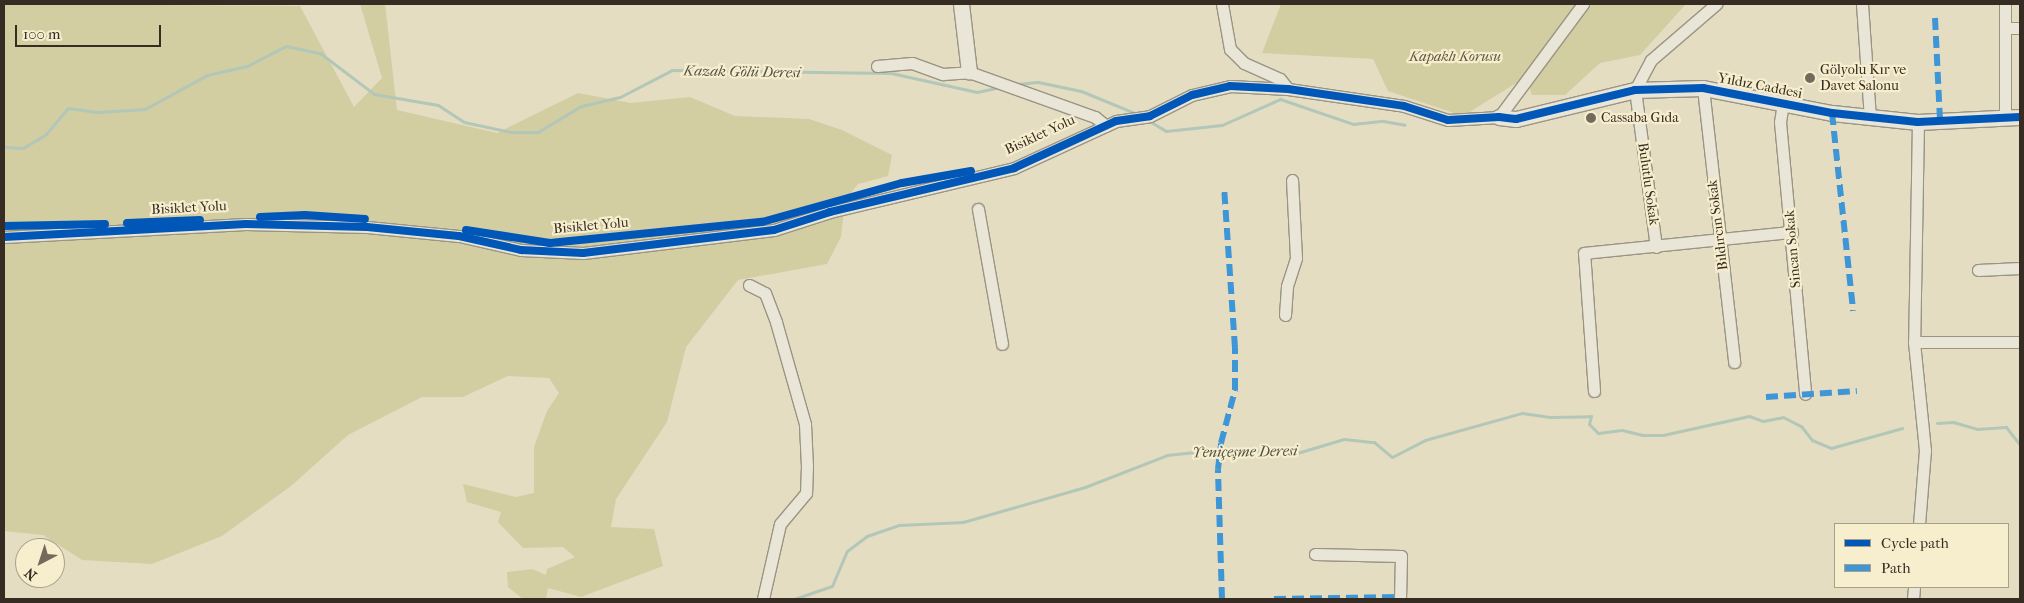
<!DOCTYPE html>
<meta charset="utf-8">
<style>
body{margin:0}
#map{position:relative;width:2024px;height:603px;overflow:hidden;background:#e4ddc2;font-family:"IM FELL French Canon",serif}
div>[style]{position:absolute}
.green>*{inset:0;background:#d2cea2}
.stream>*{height:3px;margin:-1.5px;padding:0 1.5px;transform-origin:1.5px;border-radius:1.5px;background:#b2c7b8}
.roads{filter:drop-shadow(1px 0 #999484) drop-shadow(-1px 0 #999484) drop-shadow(0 1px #999484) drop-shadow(0 -1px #999484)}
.minor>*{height:11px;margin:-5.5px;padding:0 5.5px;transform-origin:5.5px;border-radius:5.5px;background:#e9e6d7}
.tertiary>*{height:15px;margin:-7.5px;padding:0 7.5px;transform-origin:7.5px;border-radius:7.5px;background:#e9e6d7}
.quiet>*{height:6px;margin-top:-3px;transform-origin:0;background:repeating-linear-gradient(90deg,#3e96d6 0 12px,transparent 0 18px)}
.cycleway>*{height:8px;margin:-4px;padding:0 4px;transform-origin:4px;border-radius:4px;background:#0057b8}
.dots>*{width:14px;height:14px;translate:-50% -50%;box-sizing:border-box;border:2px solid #f7eece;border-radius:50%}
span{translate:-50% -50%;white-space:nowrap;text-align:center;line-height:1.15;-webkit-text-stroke:4.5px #f7eece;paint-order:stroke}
.park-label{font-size:14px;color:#5a523d;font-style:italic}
.poi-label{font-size:14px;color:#372c24}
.left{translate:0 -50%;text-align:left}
.street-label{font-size:14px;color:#372c24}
.water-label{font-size:15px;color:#505048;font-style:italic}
.frame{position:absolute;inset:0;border:5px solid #372c24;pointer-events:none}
.legend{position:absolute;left:1834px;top:523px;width:175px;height:65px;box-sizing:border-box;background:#f7eece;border:1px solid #aaa08a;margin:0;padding:6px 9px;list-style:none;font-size:15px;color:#372c24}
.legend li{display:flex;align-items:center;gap:10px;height:25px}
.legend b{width:25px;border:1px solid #aaa08a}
.north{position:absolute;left:15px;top:538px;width:50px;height:50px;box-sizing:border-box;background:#f7eece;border:1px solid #aaa08a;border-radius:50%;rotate:220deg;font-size:14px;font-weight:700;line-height:20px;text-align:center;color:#372c24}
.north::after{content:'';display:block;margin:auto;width:18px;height:22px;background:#746a5b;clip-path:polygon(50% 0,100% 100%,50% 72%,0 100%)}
.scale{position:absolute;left:15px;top:25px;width:146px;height:22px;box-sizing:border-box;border:2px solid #372c24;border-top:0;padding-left:6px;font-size:15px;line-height:18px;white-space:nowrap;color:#372c24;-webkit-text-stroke:4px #f7eece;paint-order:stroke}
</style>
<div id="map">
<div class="green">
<i style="clip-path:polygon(4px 4px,300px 6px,354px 107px,382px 78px,360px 4px,385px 4px,397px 110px,497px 133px,578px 93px,631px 103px,690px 97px,735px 116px,809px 119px,842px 130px,892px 155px,888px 176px,858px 184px,845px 200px,841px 237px,827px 264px,738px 280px,686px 347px,667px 422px,616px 499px,611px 527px,654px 529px,663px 566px,581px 597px,548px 588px,546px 599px,523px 599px,508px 587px,507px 572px,532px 569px,546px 575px,547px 569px,575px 557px,563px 547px,523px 548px,498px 522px,501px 512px,467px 502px,463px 484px,516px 497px,534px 493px,534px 447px,547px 411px,559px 393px,549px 378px,508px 376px,463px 397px,422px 397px,348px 435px,291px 486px,222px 536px,152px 564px,82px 560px,43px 535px,4px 531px)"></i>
<i style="clip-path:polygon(1281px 4px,1686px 4px,1640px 55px,1600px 63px,1565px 95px,1532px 95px,1526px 77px,1463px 116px,1388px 91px,1373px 59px,1262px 53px)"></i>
</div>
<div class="stream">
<i style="left:1016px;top:84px;width:22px;rotate:-5deg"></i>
<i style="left:1038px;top:82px;width:44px;rotate:11.8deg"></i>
<i style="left:1081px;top:91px;width:61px;rotate:22.3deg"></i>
<i style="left:1146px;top:119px;width:23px;rotate:31deg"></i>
<i style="left:1166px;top:131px;width:56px;rotate:-6.1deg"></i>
<i style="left:1222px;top:125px;width:64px;rotate:-24.1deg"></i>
<i style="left:1280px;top:99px;width:77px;rotate:18.9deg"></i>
<i style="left:1353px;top:124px;width:30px;rotate:-6deg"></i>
<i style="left:1383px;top:121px;width:22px;rotate:10deg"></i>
<i style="left:4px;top:147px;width:19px;rotate:3deg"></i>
<i style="left:23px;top:148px;width:27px;rotate:-31deg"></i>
<i style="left:46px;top:134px;width:34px;rotate:-50deg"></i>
<i style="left:68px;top:108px;width:30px;rotate:8deg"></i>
<i style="left:98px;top:112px;width:47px;rotate:-3.7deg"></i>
<i style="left:145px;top:109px;width:71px;rotate:-28.7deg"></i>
<i style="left:207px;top:75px;width:41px;rotate:-12.7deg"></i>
<i style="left:247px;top:66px;width:44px;rotate:-27.1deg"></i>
<i style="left:286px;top:46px;width:35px;rotate:12deg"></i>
<i style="left:320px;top:53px;width:68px;rotate:37.2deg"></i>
<i style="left:374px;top:94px;width:65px;rotate:9.8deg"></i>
<i style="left:438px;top:105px;width:31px;rotate:33deg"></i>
<i style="left:464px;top:122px;width:48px;rotate:12deg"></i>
<i style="left:511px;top:132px;width:27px"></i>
<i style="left:538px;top:132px;width:50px;rotate:-31.2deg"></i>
<i style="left:581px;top:106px;width:40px;rotate:-13deg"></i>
<i style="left:620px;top:97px;width:59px;rotate:-27.4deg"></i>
<i style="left:672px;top:70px;width:219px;rotate:0.8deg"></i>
<i style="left:891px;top:73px;width:88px;rotate:12.5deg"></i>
<i style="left:977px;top:92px;width:24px;rotate:-12deg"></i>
<i style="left:1937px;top:423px;width:16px;rotate:-4deg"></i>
<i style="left:1953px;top:422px;width:25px;rotate:16deg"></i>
<i style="left:1977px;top:429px;width:29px;rotate:-4deg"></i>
<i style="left:2006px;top:427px;width:23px;rotate:52deg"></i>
<i style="left:794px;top:599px;width:40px;rotate:-18.9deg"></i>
<i style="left:832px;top:586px;width:38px;rotate:-67deg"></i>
<i style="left:847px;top:551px;width:25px;rotate:-37deg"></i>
<i style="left:867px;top:536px;width:34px;rotate:-19deg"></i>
<i style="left:899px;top:525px;width:64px;rotate:-2.7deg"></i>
<i style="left:963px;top:522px;width:127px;rotate:-16deg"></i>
<i style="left:1085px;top:487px;width:88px;rotate:-21.3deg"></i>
<i style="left:1167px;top:455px;width:56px;rotate:-6.1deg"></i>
<i style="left:1223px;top:449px;width:74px;rotate:3.1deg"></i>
<i style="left:1297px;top:453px;width:49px;rotate:-16.6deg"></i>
<i style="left:1344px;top:439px;width:30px;rotate:6deg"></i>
<i style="left:1374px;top:442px;width:23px;rotate:40deg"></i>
<i style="left:1392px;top:457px;width:37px;rotate:-27deg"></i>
<i style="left:1425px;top:440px;width:101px;rotate:-15.6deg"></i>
<i style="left:1522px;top:413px;width:30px;rotate:8deg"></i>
<i style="left:1552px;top:417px;width:39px;rotate:-1deg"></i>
<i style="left:1591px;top:416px;width:8px;rotate:104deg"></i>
<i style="left:1589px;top:424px;width:13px;rotate:45deg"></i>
<i style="left:1598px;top:433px;width:24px;rotate:-7deg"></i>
<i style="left:1622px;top:430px;width:21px;rotate:14deg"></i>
<i style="left:1642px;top:435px;width:21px"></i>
<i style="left:1663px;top:435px;width:88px;rotate:-12.5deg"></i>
<i style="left:1749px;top:416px;width:15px;rotate:20deg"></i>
<i style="left:1763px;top:421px;width:20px;rotate:-11deg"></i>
<i style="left:1783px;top:417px;width:20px;rotate:27deg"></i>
<i style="left:1801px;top:426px;width:18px;rotate:52deg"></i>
<i style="left:1812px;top:440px;width:21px;rotate:23deg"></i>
<i style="left:1831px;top:448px;width:74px;rotate:-15.7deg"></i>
</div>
<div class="roads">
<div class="minor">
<i style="left:1222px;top:4px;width:46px;rotate:79.9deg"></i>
<i style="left:1230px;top:49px;width:20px;rotate:45deg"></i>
<i style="left:1244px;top:63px;width:39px;rotate:24deg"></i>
<i style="left:1280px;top:79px;width:13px;rotate:51deg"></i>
<i style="left:1862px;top:4px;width:113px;rotate:86deg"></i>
<i style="left:2006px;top:28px;width:14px"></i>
<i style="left:877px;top:66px;width:35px;rotate:-5deg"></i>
<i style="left:912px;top:63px;width:33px;rotate:20deg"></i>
<i style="left:943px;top:74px;width:26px;rotate:-4deg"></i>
<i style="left:969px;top:72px;width:134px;rotate:19.7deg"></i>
<i style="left:1095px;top:117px;width:14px;rotate:39deg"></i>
<i style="left:1703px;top:88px;width:276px;rotate:83.5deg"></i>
<i style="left:1783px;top:103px;width:19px;rotate:99deg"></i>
<i style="left:1780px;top:122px;width:273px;rotate:84.7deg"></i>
<i style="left:2005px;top:117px;width:113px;rotate:-90deg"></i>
<i style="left:1918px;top:122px;width:220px;rotate:91deg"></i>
<i style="left:1914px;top:342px;width:109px;rotate:84.2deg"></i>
<i style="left:1925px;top:450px;width:74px;rotate:94.6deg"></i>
<i style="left:978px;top:209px;width:137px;rotate:79.9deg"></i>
<i style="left:4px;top:237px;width:242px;rotate:-3.1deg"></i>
<i style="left:246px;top:224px;width:121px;rotate:1.4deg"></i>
<i style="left:367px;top:227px;width:92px;rotate:5.6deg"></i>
<i style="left:459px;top:236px;width:64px;rotate:12.7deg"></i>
<i style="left:521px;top:250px;width:62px;rotate:2.8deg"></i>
<i style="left:583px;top:253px;width:192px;rotate:-6.9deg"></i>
<i style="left:774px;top:230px;width:59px;rotate:-17.8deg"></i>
<i style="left:830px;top:212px;width:189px;rotate:-13.4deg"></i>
<i style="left:1014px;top:168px;width:112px;rotate:-24.7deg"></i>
<i style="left:1116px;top:121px;width:34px;rotate:-8deg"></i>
<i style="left:1150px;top:116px;width:47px;rotate:-26.6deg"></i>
<i style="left:1192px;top:95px;width:39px;rotate:-13deg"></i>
<i style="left:1230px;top:86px;width:58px;rotate:3deg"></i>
<i style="left:1288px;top:89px;width:117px;rotate:8.3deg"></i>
<i style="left:1404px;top:106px;width:46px;rotate:17.7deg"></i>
<i style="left:1448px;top:120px;width:51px;rotate:-3.4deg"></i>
<i style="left:1499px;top:117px;width:141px;rotate:-53.4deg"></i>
<i style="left:1656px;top:247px;width:158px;rotate:-97.6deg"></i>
<i style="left:1635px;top:90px;width:34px;rotate:-62deg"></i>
<i style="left:1651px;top:60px;width:86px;rotate:-40.7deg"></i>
<i style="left:1978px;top:270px;width:42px;rotate:-2.7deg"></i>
<i style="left:749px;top:285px;width:18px;rotate:27deg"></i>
<i style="left:765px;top:293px;width:31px;rotate:69deg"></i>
<i style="left:776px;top:322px;width:106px;rotate:74.1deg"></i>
<i style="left:805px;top:424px;width:42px;rotate:87.3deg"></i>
<i style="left:807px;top:466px;width:27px;rotate:92deg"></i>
<i style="left:806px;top:493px;width:40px;rotate:130deg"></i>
<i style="left:780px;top:524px;width:77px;rotate:102.8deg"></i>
<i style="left:1285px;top:315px;width:29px;rotate:-86deg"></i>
<i style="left:1287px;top:286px;width:29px;rotate:-72deg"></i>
<i style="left:1296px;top:258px;width:78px;rotate:-92.9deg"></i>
<i style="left:1914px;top:342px;width:106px"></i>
<i style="left:1594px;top:391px;width:138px;rotate:-94.1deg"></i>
<i style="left:1584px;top:253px;width:209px;rotate:-5.8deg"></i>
<i style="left:1315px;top:554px;width:86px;rotate:1.3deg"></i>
<i style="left:1401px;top:556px;width:43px;rotate:91.3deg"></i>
<i style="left:1913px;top:599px;width:12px;rotate:-85deg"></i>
</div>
<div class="tertiary">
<i style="left:961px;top:4px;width:68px;rotate:83.3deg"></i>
<i style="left:1499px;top:117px;width:17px;rotate:7deg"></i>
<i style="left:1516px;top:119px;width:122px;rotate:-13.7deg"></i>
<i style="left:1635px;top:90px;width:68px;rotate:-1.7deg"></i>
<i style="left:1703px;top:88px;width:131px;rotate:11deg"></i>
<i style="left:1832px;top:113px;width:86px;rotate:6deg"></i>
<i style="left:1918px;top:122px;width:102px;rotate:-2.8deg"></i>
</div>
</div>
<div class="quiet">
<i style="left:1935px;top:18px;width:102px;rotate:87.2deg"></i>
<i style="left:1832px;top:113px;width:199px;rotate:83.9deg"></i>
<i style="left:1766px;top:397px;width:91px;rotate:-3.8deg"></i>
<i style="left:1222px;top:599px;width:130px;rotate:-91.8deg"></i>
<i style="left:1218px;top:469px;width:26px;rotate:-83deg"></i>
<i style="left:1221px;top:443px;width:55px;rotate:-75.2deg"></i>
<i style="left:1235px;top:390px;width:42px;rotate:-90deg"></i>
<i style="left:1235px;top:348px;width:161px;rotate:-93.9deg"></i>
<i style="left:1274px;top:599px;width:126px;rotate:-0.9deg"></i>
</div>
<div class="cycleway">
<i style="left:260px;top:217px;width:45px;rotate:-2.5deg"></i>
<i style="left:305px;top:215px;width:60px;rotate:3.8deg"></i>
<i style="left:127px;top:223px;width:73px;rotate:-2.4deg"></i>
<i style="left:4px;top:226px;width:101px;rotate:-1.1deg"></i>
<i style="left:466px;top:230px;width:85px;rotate:8.8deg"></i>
<i style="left:550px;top:243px;width:213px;rotate:-5.7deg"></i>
<i style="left:762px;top:222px;width:145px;rotate:-15.6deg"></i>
<i style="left:902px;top:183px;width:70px;rotate:-9.9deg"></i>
<i style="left:4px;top:237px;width:242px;rotate:-3.1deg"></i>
<i style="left:246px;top:224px;width:121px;rotate:1.4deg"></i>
<i style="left:367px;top:227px;width:92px;rotate:5.6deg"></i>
<i style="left:459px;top:236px;width:64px;rotate:12.7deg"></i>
<i style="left:521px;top:250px;width:62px;rotate:2.8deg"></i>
<i style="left:583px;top:253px;width:192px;rotate:-6.9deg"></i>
<i style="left:774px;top:230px;width:59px;rotate:-17.8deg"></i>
<i style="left:830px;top:212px;width:189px;rotate:-13.4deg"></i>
<i style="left:1014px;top:168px;width:112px;rotate:-24.7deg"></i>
<i style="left:1116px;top:121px;width:34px;rotate:-8deg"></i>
<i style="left:1150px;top:116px;width:47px;rotate:-26.6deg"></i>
<i style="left:1192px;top:95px;width:39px;rotate:-13deg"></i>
<i style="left:1230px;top:86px;width:58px;rotate:3deg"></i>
<i style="left:1288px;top:89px;width:117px;rotate:8.3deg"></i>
<i style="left:1404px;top:106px;width:46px;rotate:17.7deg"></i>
<i style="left:1448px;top:120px;width:51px;rotate:-3.4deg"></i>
<i style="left:1499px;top:117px;width:17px;rotate:7deg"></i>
<i style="left:1516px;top:119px;width:122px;rotate:-13.7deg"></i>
<i style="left:1635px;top:90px;width:68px;rotate:-1.7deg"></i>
<i style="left:1703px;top:88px;width:131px;rotate:11deg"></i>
<i style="left:1832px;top:113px;width:86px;rotate:6deg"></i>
<i style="left:1918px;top:122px;width:102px;rotate:-2.8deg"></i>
</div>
<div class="dots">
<i style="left:1810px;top:78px;background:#746a5b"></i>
<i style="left:1591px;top:118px;background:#746a5b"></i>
</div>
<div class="park-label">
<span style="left:1455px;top:57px">Kapaklı Korusu</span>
</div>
<div class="poi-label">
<span class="left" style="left:1820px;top:78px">Gölyolu Kır ve<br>Davet Salonu</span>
<span class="left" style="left:1601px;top:118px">Cassaba Gıda</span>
</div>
<div class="street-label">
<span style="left:1760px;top:86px;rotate:11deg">Yıldız Caddesi</span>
<span style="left:1040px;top:135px;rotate:-25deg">Bisiklet Yolu</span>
<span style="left:1648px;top:184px;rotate:82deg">Bulutlu Sokak</span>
<span style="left:189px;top:208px;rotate:-3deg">Bisiklet Yolu</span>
<span style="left:1718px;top:225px;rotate:-97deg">Bıldırcın Sokak</span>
<span style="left:591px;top:226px;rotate:-5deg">Bisiklet Yolu</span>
<span style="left:1793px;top:249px;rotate:-95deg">Sincan Sokak</span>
</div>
<div class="water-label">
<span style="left:742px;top:72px;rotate:1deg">Kazak Gölü Deresi</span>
<span style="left:1245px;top:452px;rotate:-1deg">Yeniçeşme Deresi</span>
</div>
<div class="frame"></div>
<ul class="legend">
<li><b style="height:6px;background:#0057b8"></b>Cycle path</li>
<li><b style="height:6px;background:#3e96d6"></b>Path</li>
</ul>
<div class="north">N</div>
<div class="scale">100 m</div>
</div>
